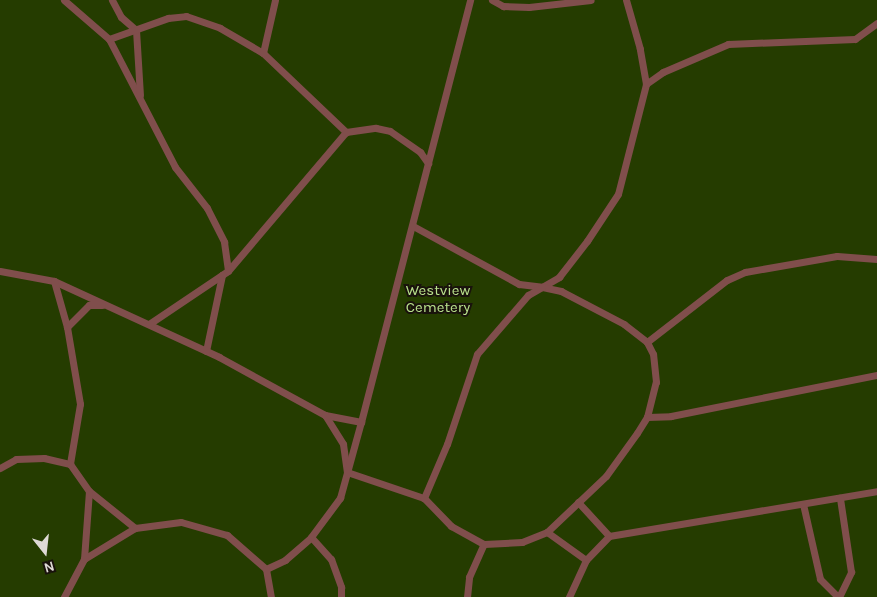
<!DOCTYPE html>
<style>
body{margin:0}
#map{position:relative;width:877px;height:597px;overflow:hidden;background:#221b15;font-family:Karla,sans-serif}
div>[style]{position:absolute}
.green>*{inset:0;background:#253c00;transform-origin:0 0}
.lane>*{height:7px;margin:-3.5px;padding:0 3.5px;transform-origin:3.5px;border-radius:3.5px;background:#804e4c}
span{translate:-50% -50%;white-space:nowrap;text-align:center;line-height:1.15;-webkit-text-stroke:4px #19120c;paint-order:stroke}
.park-label{font-size:15px;color:#b9e18c}
.north{position:absolute;left:20px;top:527px;width:50px;height:50px;-webkit-text-stroke:4px #19120c;paint-order:stroke;rotate:164deg;font-size:14px;font-weight:700;line-height:20px;text-align:center;color:#ded9d5}
.north::after{content:'';display:block;margin:auto;width:18px;height:22px;background:#ded9d5;clip-path:polygon(50% 0,100% 100%,50% 72%,0 100%)}
</style>
<div id="map">
<div class="green">
<i style="left:0;top:0;width:877px;height:597px"></i>
</div>
<div class="lane">
<i style="left:64px;top:0;width:60px;rotate:40.9deg"></i>
<i style="left:109px;top:39px;width:144px;rotate:62.7deg"></i>
<i style="left:175px;top:167px;width:52px;rotate:52deg"></i>
<i style="left:207px;top:208px;width:38px;rotate:63deg"></i>
<i style="left:224px;top:242px;width:29px;rotate:82deg"></i>
<i style="left:112px;top:0;width:19px;rotate:62deg"></i>
<i style="left:121px;top:17px;width:20px;rotate:41deg"></i>
<i style="left:136px;top:30px;width:65px;rotate:86.5deg"></i>
<i style="left:492px;top:0;width:13px;rotate:29deg"></i>
<i style="left:503px;top:6px;width:26px;rotate:2deg"></i>
<i style="left:529px;top:7px;width:62px;rotate:-6.4deg"></i>
<i style="left:109px;top:39px;width:63px;rotate:-19.6deg"></i>
<i style="left:168px;top:18px;width:18px;rotate:-6deg"></i>
<i style="left:186px;top:16px;width:36px;rotate:19deg"></i>
<i style="left:220px;top:28px;width:50px;rotate:30.2deg"></i>
<i style="left:263px;top:53px;width:115px;rotate:43.6deg"></i>
<i style="left:263px;top:53px;width:54px;rotate:-77.2deg"></i>
<i style="left:646px;top:84px;width:21px;rotate:-35deg"></i>
<i style="left:663px;top:72px;width:71px;rotate:-23.3deg"></i>
<i style="left:728px;top:44px;width:127px;rotate:-2.3deg"></i>
<i style="left:855px;top:39px;width:27px;rotate:-36deg"></i>
<i style="left:413px;top:226px;width:121px;rotate:28.7deg"></i>
<i style="left:519px;top:284px;width:23px;rotate:7deg"></i>
<i style="left:542px;top:287px;width:20px;rotate:-30deg"></i>
<i style="left:559px;top:277px;width:46px;rotate:-52.1deg"></i>
<i style="left:587px;top:241px;width:56px;rotate:-56.6deg"></i>
<i style="left:618px;top:194px;width:114px;rotate:-75.7deg"></i>
<i style="left:646px;top:84px;width:36px;rotate:-100deg"></i>
<i style="left:640px;top:49px;width:51px;rotate:-105.9deg"></i>
<i style="left:0;top:271px;width:55px;rotate:10.5deg"></i>
<i style="left:54px;top:281px;width:182px;rotate:24.7deg"></i>
<i style="left:219px;top:357px;width:121px;rotate:28.7deg"></i>
<i style="left:325px;top:415px;width:37px;rotate:11deg"></i>
<i style="left:361px;top:422px;width:436px;rotate:-75.5deg"></i>
<i style="left:54px;top:281px;width:48px;rotate:74.2deg"></i>
<i style="left:67px;top:327px;width:78px;rotate:80.4deg"></i>
<i style="left:80px;top:404px;width:61px;rotate:99.5deg"></i>
<i style="left:149px;top:324px;width:95px;rotate:-33.9deg"></i>
<i style="left:228px;top:271px;width:182px;rotate:-49.7deg"></i>
<i style="left:346px;top:132px;width:30px;rotate:-8deg"></i>
<i style="left:376px;top:128px;width:14px;rotate:12deg"></i>
<i style="left:390px;top:131px;width:37px;rotate:35deg"></i>
<i style="left:420px;top:152px;width:14px;rotate:54deg"></i>
<i style="left:67px;top:327px;width:31px;rotate:-45deg"></i>
<i style="left:89px;top:305px;width:13px"></i>
<i style="left:647px;top:342px;width:101px;rotate:-37.8deg"></i>
<i style="left:727px;top:280px;width:20px;rotate:-24deg"></i>
<i style="left:745px;top:272px;width:93px;rotate:-9.9deg"></i>
<i style="left:837px;top:256px;width:40px;rotate:4.3deg"></i>
<i style="left:206px;top:351px;width:78px;rotate:-78.1deg"></i>
<i style="left:325px;top:415px;width:34px;rotate:58deg"></i>
<i style="left:343px;top:444px;width:28px;rotate:82deg"></i>
<i style="left:347px;top:472px;width:81px;rotate:18.7deg"></i>
<i style="left:424px;top:498px;width:39px;rotate:46deg"></i>
<i style="left:451px;top:526px;width:38px;rotate:29deg"></i>
<i style="left:484px;top:544px;width:38px;rotate:-3deg"></i>
<i style="left:522px;top:542px;width:27px;rotate:-22deg"></i>
<i style="left:547px;top:532px;width:81px;rotate:-43.5deg"></i>
<i style="left:606px;top:476px;width:53px;rotate:-54.2deg"></i>
<i style="left:637px;top:433px;width:19px;rotate:-58deg"></i>
<i style="left:647px;top:417px;width:36px;rotate:-76deg"></i>
<i style="left:656px;top:382px;width:28px;rotate:-96deg"></i>
<i style="left:653px;top:354px;width:13px;rotate:-117deg"></i>
<i style="left:647px;top:342px;width:29px;rotate:-142deg"></i>
<i style="left:624px;top:324px;width:71px;rotate:-152.4deg"></i>
<i style="left:561px;top:291px;width:19px;rotate:-168deg"></i>
<i style="left:542px;top:287px;width:16px;rotate:150deg"></i>
<i style="left:528px;top:295px;width:78px;rotate:130.8deg"></i>
<i style="left:477px;top:354px;width:95px;rotate:108.4deg"></i>
<i style="left:447px;top:444px;width:59px;rotate:113.1deg"></i>
<i style="left:647px;top:417px;width:24px;rotate:-2deg"></i>
<i style="left:671px;top:416px;width:210px;rotate:-11.3deg"></i>
<i style="left:0;top:468px;width:18px;rotate:-29deg"></i>
<i style="left:16px;top:459px;width:28px;rotate:-2deg"></i>
<i style="left:44px;top:458px;width:27px;rotate:13deg"></i>
<i style="left:70px;top:464px;width:33px;rotate:55deg"></i>
<i style="left:89px;top:491px;width:59px;rotate:38.8deg"></i>
<i style="left:578px;top:502px;width:46px;rotate:47.6deg"></i>
<i style="left:803px;top:504px;width:77px;rotate:77.2deg"></i>
<i style="left:820px;top:579px;width:25px;rotate:45deg"></i>
<i style="left:547px;top:532px;width:48px;rotate:35.7deg"></i>
<i style="left:311px;top:537px;width:30px;rotate:48deg"></i>
<i style="left:331px;top:559px;width:30px;rotate:70deg"></i>
<i style="left:341px;top:587px;width:10px;rotate:90deg"></i>
<i style="left:84px;top:559px;width:60px;rotate:-31.3deg"></i>
<i style="left:135px;top:528px;width:46px;rotate:-7.4deg"></i>
<i style="left:181px;top:522px;width:48px;rotate:15.8deg"></i>
<i style="left:227px;top:535px;width:52px;rotate:41.1deg"></i>
<i style="left:266px;top:569px;width:21px;rotate:-25deg"></i>
<i style="left:285px;top:560px;width:35px;rotate:-41deg"></i>
<i style="left:311px;top:537px;width:49px;rotate:-53.4deg"></i>
<i style="left:340px;top:498px;width:79px;rotate:-74.6deg"></i>
<i style="left:266px;top:569px;width:28px;rotate:80deg"></i>
<i style="left:64px;top:597px;width:43px;rotate:-62.2deg"></i>
<i style="left:84px;top:559px;width:68px;rotate:-85.8deg"></i>
<i style="left:467px;top:597px;width:20px;rotate:-84deg"></i>
<i style="left:469px;top:577px;width:36px;rotate:-66deg"></i>
<i style="left:569px;top:597px;width:41px;rotate:-65.3deg"></i>
<i style="left:586px;top:560px;width:33px;rotate:-46deg"></i>
<i style="left:609px;top:536px;width:272px;rotate:-9.5deg"></i>
<i style="left:839px;top:597px;width:28px;rotate:-64deg"></i>
<i style="left:851px;top:572px;width:75px;rotate:-98.5deg"></i>
</div>
<div class="park-label">
<span style="left:438px;top:299px">Westview<br>Cemetery</span>
</div>
<div class="north">N</div>
</div>
